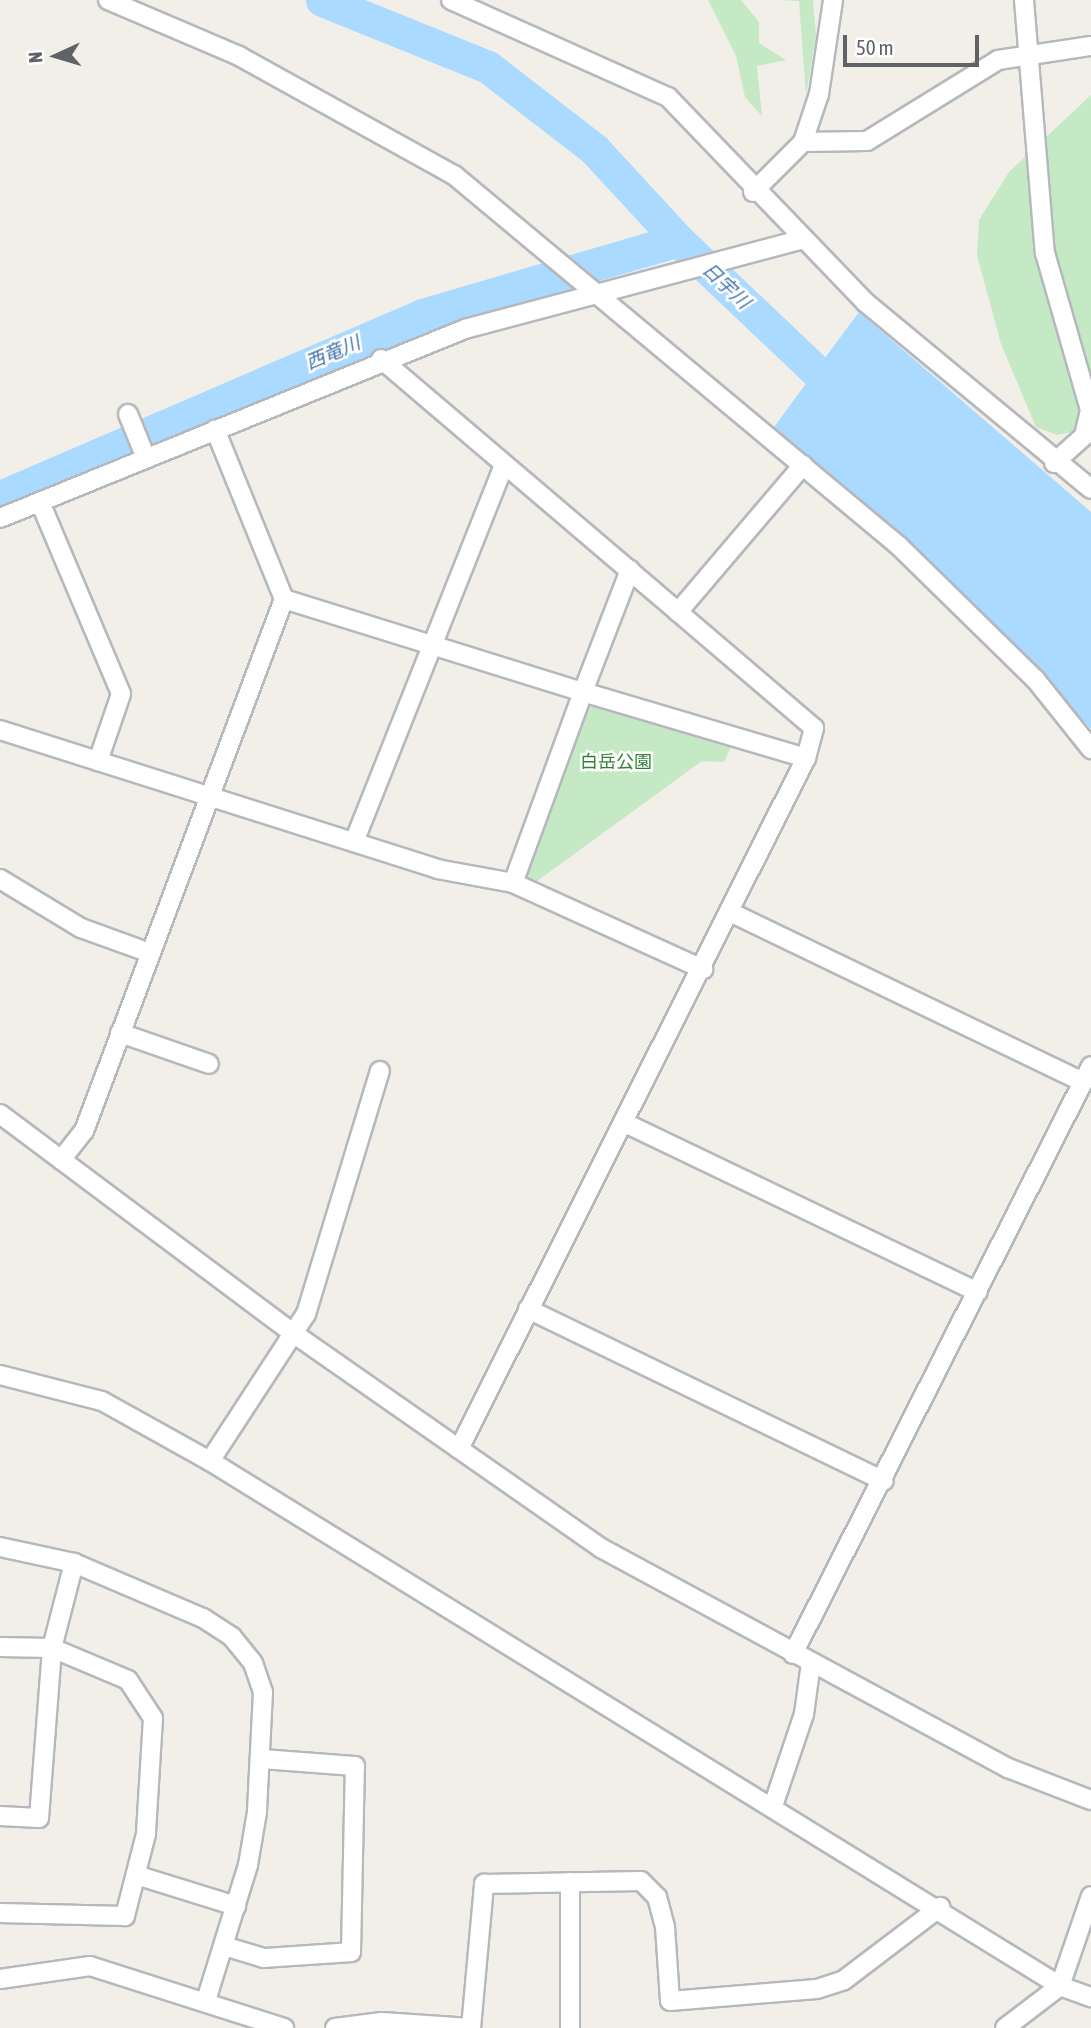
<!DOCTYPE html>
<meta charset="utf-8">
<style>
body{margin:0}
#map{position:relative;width:1091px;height:2028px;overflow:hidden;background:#f1efe8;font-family:"Asap Condensed","Noto Sans JP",sans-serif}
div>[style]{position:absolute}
.green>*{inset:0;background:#c5e8c5}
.water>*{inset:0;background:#aadaff}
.river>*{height:33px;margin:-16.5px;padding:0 16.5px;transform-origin:16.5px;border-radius:16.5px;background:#aadaff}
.roads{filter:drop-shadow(2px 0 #b5b8bc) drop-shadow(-2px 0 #b5b8bc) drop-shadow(0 2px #b5b8bc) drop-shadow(0 -2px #b5b8bc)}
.minor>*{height:18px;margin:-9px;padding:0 9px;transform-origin:9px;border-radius:9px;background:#fff}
span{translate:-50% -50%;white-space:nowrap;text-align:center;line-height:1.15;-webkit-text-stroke:5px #fff;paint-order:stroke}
.park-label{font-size:18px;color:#348238}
.water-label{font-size:19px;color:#4174aa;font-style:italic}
.north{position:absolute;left:21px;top:21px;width:70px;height:70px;-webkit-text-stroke:5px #fff;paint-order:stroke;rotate:266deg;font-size:19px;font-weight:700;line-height:28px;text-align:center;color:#5f6368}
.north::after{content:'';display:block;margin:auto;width:24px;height:32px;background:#5f6368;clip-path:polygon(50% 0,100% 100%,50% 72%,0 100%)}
.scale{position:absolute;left:843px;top:35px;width:136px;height:32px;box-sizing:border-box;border:4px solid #5f6368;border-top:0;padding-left:9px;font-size:21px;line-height:24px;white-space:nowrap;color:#5f6368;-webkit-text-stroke:5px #fff;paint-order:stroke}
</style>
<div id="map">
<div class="green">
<i style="clip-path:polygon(708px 0,741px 0,759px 22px,759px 43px,786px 60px,757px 66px,762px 116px,745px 97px,736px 56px)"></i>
<i style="clip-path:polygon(778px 0,813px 0,816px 36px,806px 95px,799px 1px)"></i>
<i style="clip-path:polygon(1091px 95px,1091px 428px,1057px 435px,1036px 427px,1001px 344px,977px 255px,979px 220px,1009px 172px)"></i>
<i style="clip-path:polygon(586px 703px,731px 747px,724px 762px,702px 761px,533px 884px,523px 878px)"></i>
</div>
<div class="water">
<i style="clip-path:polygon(859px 312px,1091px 512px,1091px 729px,988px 617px,774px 427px)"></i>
</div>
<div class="river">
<i style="left:322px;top:0;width:179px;rotate:22deg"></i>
<i style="left:488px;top:67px;width:134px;rotate:37.7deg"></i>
<i style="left:594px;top:149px;width:124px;rotate:47.3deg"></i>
<i style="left:678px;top:240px;width:236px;rotate:43.5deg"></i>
<i style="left:0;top:497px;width:460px;rotate:-23.3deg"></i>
<i style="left:422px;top:315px;width:267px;rotate:-16.3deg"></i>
</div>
<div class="roads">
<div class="minor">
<i style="left:108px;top:0;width:142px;rotate:23.1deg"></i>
<i style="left:239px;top:56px;width:246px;rotate:29deg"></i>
<i style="left:454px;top:175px;width:579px;rotate:39.82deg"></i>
<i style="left:899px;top:546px;width:190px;rotate:44.4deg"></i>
<i style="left:1035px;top:679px;width:90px;rotate:51.3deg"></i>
<i style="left:451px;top:0;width:238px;rotate:24.1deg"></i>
<i style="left:668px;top:97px;width:284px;rotate:46.1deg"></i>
<i style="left:865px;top:302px;width:293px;rotate:39.6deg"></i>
<i style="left:1024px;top:0;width:254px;rotate:85.3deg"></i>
<i style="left:1045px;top:253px;width:166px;rotate:74deg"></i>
<i style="left:803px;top:142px;width:64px;rotate:-0.9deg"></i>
<i style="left:867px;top:141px;width:154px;rotate:-31.7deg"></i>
<i style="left:998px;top:60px;width:94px;rotate:-8.6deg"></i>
<i style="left:753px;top:192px;width:71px;rotate:-45deg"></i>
<i style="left:803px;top:142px;width:51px;rotate:-71.6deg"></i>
<i style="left:819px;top:94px;width:95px;rotate:-81.5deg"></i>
<i style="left:381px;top:359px;width:390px;rotate:40.4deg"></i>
<i style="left:128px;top:414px;width:48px;rotate:67.8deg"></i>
<i style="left:1054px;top:463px;width:40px;rotate:-42deg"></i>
<i style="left:1084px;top:436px;width:27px;rotate:-77deg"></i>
<i style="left:40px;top:502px;width:208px;rotate:67.1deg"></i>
<i style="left:121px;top:694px;width:71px;rotate:108.9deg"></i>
<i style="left:0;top:518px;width:502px;rotate:-22.12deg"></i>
<i style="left:465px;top:329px;width:350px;rotate:-14.9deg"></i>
<i style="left:630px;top:570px;width:131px;rotate:111.1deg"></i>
<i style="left:583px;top:692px;width:233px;rotate:16.5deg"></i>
<i style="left:806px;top:758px;width:31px;rotate:-75deg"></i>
<i style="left:814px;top:728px;width:179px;rotate:-139.5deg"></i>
<i style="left:678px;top:612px;width:193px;rotate:-49.6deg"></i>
<i style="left:284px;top:599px;width:313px;rotate:17.3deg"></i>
<i style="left:583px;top:692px;width:203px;rotate:110.1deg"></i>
<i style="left:0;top:730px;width:459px;rotate:17.6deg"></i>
<i style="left:437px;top:869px;width:77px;rotate:10.4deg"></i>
<i style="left:513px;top:883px;width:209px;rotate:24.4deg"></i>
<i style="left:354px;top:842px;width:405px;rotate:-68.3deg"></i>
<i style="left:0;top:879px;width:95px;rotate:31.2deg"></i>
<i style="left:81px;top:928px;width:73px;rotate:19.9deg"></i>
<i style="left:732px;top:913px;width:390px;rotate:25.7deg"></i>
<i style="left:120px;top:1033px;width:94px;rotate:19.2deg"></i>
<i style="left:0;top:1114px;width:366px;rotate:36.8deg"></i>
<i style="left:293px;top:1333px;width:376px;rotate:34.9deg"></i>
<i style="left:601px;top:1548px;width:463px;rotate:28.4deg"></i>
<i style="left:1008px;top:1768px;width:89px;rotate:21.1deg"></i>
<i style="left:625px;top:1123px;width:391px;rotate:25.6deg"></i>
<i style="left:61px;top:1160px;width:37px;rotate:-52deg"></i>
<i style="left:84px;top:1131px;width:568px;rotate:-69.4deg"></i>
<i style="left:284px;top:599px;width:183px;rotate:-112.1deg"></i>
<i style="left:528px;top:1309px;width:395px;rotate:25.8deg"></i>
<i style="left:0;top:1375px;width:105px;rotate:14.3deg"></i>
<i style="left:102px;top:1401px;width:124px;rotate:29.1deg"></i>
<i style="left:210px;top:1461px;width:999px;rotate:31.7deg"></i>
<i style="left:1060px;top:1986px;width:33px;rotate:20deg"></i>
<i style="left:459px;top:1449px;width:773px;rotate:-63.34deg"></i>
<i style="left:210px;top:1461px;width:176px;rotate:-56.9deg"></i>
<i style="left:306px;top:1314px;width:254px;rotate:-73.1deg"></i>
<i style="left:0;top:1547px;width:76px;rotate:12.2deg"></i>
<i style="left:74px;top:1563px;width:140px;rotate:23.1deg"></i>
<i style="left:203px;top:1618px;width:35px;rotate:33deg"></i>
<i style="left:232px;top:1637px;width:33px;rotate:51deg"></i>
<i style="left:253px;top:1663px;width:31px;rotate:71deg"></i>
<i style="left:263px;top:1692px;width:120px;rotate:92.9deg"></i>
<i style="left:257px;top:1812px;width:54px;rotate:99.6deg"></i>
<i style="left:248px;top:1865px;width:142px;rotate:107.2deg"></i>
<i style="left:0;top:1647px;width:52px;rotate:1.1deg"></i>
<i style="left:52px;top:1648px;width:82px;rotate:22.8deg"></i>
<i style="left:128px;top:1680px;width:45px;rotate:56.7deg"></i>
<i style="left:153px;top:1718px;width:116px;rotate:93.5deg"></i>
<i style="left:146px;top:1834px;width:85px;rotate:104.4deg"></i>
<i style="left:125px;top:1916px;width:125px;rotate:-178.6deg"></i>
<i style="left:793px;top:1654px;width:659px;rotate:-63.12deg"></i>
<i style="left:773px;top:1806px;width:97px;rotate:-71.4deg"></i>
<i style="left:804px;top:1714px;width:51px;rotate:-82.2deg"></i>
<i style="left:0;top:1816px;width:39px;rotate:3deg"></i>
<i style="left:39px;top:1818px;width:170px;rotate:-85.6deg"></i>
<i style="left:52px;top:1648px;width:88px;rotate:-75.5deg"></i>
<i style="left:136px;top:1875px;width:105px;rotate:17.2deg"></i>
<i style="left:570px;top:1882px;width:146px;rotate:90deg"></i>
<i style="left:224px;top:1946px;width:42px;rotate:16.7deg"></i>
<i style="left:264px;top:1958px;width:87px;rotate:-3.9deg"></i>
<i style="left:351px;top:1952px;width:186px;rotate:-88.8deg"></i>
<i style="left:355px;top:1766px;width:94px;rotate:-175.7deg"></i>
<i style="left:0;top:1979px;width:91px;rotate:-8.2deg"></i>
<i style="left:90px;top:1966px;width:204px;rotate:17.7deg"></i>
<i style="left:335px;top:2028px;width:47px;rotate:-7.3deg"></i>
<i style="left:382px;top:2022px;width:89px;rotate:3.9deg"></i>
<i style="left:471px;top:2028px;width:145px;rotate:-84.8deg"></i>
<i style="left:484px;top:1884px;width:157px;rotate:-1.1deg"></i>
<i style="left:641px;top:1881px;width:23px;rotate:45deg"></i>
<i style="left:657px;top:1897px;width:31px;rotate:75deg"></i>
<i style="left:665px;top:1927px;width:74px;rotate:86.1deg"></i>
<i style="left:670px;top:2001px;width:147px;rotate:-4.7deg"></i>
<i style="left:817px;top:1989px;width:28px;rotate:-18deg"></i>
<i style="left:844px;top:1980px;width:121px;rotate:-37.2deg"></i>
<i style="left:1005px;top:2028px;width:69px;rotate:-37.4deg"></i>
<i style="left:1060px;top:1986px;width:95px;rotate:-71deg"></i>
</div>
</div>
<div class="park-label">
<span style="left:616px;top:762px">白岳公園</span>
</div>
<div class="water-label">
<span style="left:726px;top:286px;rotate:43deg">日宇川</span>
<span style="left:333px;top:353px;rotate:-23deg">西竜川</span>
</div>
<div class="north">N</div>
<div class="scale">50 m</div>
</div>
